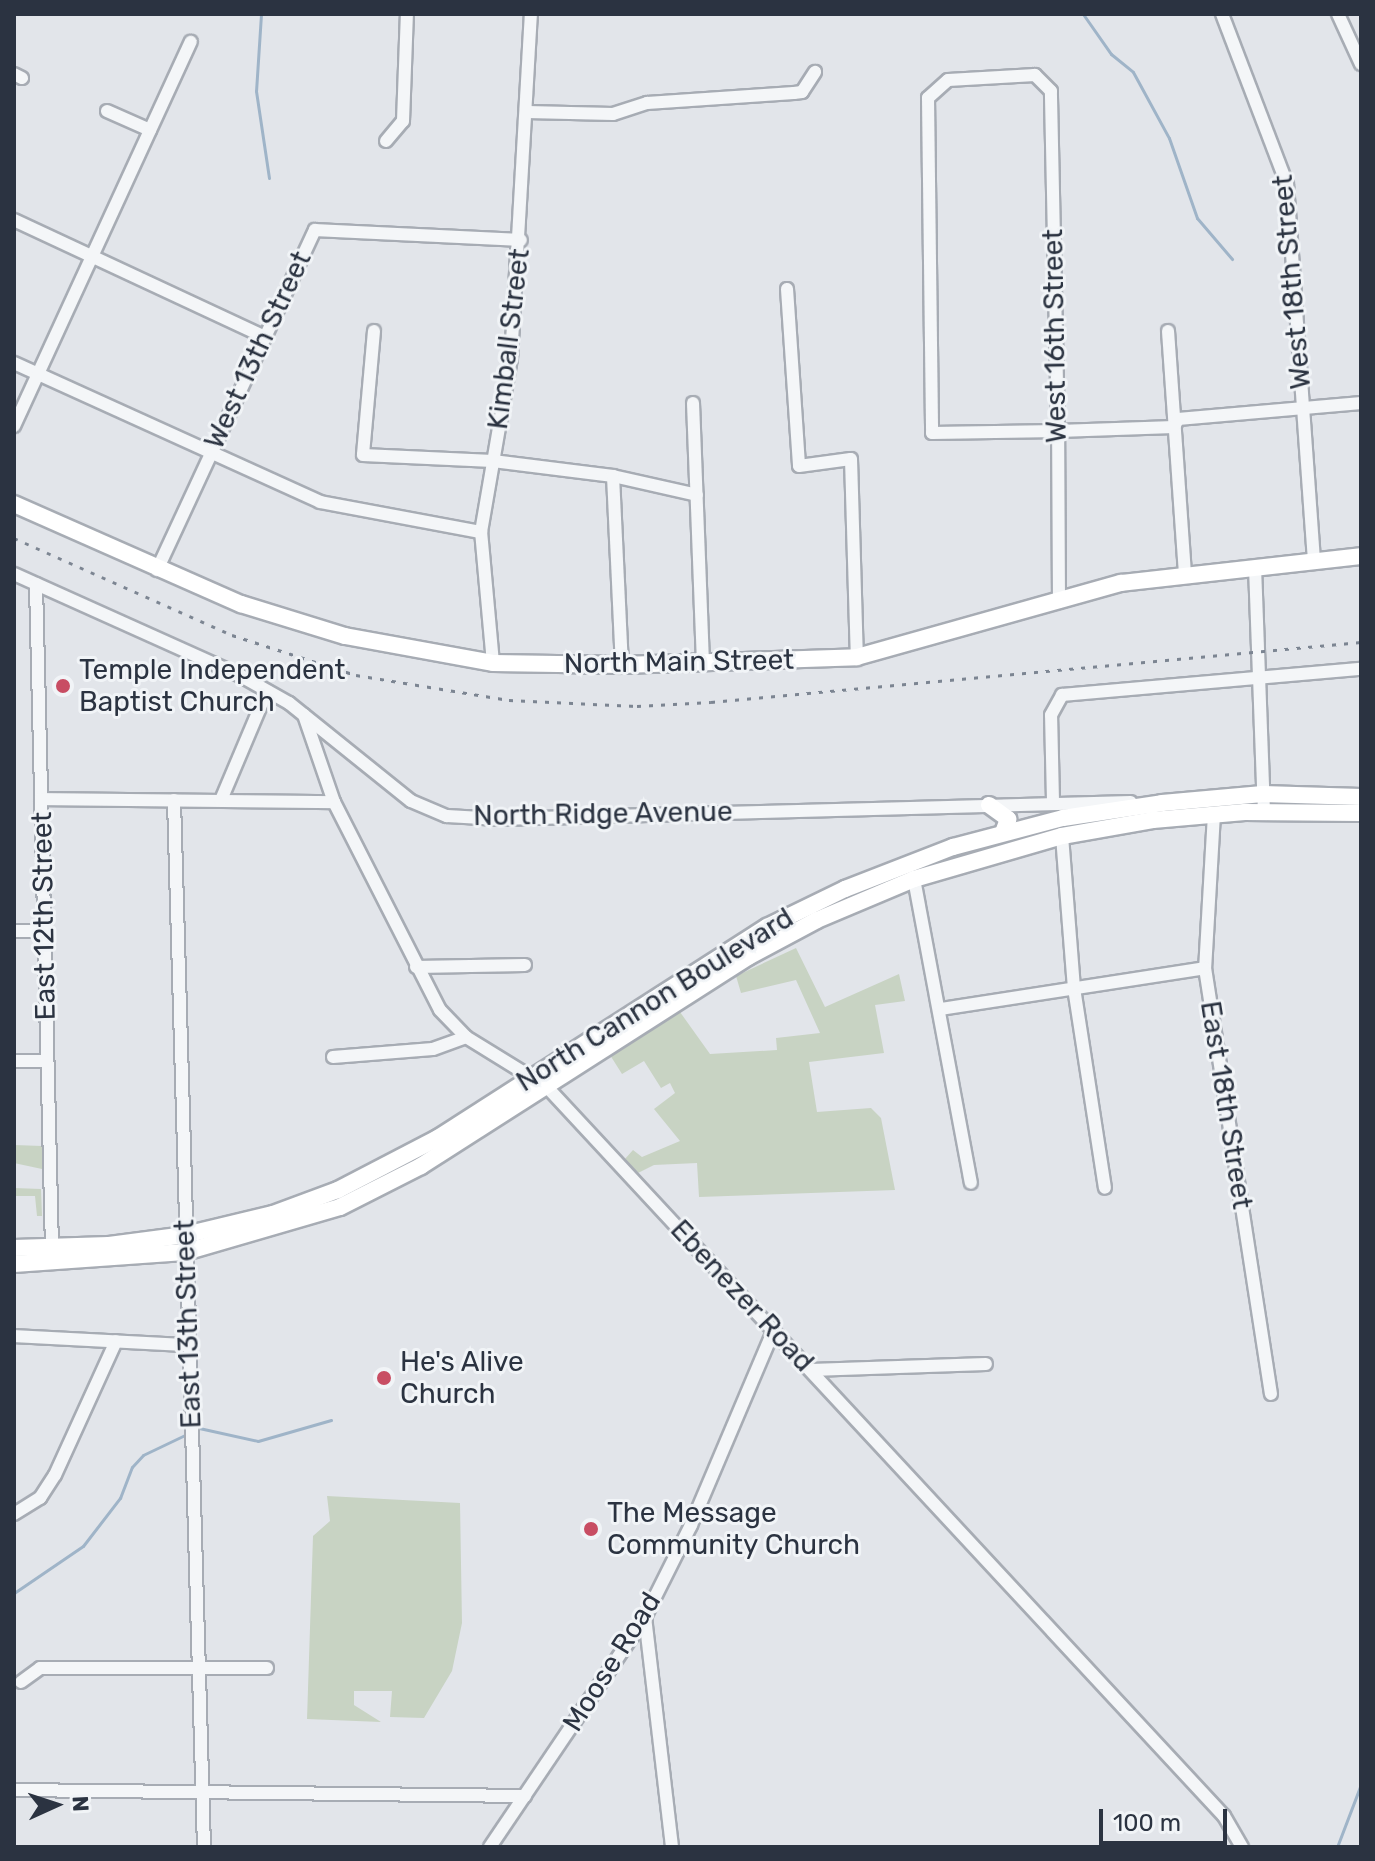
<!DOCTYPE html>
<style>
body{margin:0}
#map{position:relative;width:1375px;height:1861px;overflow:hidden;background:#e2e5ea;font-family:Rubik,sans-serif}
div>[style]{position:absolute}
.green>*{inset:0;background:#c8d3c3}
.stream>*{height:3px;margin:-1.5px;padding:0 1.5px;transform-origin:1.5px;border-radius:1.5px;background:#9fb4c8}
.roads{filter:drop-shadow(2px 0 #a7acb4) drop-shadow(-2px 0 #a7acb4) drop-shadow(0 2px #a7acb4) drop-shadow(0 -2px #a7acb4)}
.minor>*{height:12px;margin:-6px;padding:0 6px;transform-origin:6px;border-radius:6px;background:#f4f6f8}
.major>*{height:16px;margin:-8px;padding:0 8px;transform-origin:8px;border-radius:8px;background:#fff}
.rail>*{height:3px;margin-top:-1.5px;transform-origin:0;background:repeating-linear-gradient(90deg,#7c8592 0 4px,transparent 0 12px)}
.dots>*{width:22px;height:22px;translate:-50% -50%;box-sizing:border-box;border:4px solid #f1f4f7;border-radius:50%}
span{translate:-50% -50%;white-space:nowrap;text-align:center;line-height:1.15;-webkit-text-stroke:6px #f1f4f7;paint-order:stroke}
.street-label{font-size:28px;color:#2b3341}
.poi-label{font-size:28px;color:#2b3341}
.left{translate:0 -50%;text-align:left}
.frame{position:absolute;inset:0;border:16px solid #2b3341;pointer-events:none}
.north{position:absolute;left:16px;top:1765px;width:80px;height:80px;-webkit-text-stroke:6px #f1f4f7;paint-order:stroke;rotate:87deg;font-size:22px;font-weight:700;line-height:32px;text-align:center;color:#2b3341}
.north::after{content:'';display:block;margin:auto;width:28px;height:36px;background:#2b3341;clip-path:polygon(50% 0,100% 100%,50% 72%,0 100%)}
.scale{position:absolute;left:1099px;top:1809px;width:128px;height:36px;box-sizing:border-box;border:4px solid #2b3341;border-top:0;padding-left:10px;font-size:24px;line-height:28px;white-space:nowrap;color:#2b3341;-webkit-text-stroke:6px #f1f4f7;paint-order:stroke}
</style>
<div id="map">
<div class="green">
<i style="clip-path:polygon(796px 948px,825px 1007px,899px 974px,905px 1001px,875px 1005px,884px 1053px,809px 1062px,817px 1112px,871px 1108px,881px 1118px,895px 1190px,699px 1197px,697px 1163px,654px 1165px,638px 1173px,624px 1160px,633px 1150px,642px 1157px,680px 1141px,654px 1109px,675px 1093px,670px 1083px,661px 1088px,644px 1061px,622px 1074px,610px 1055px,680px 1012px,710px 1054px,777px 1050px,776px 1038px,820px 1033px,796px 980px,741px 993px,736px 976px)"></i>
<i style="clip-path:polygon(14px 1145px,42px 1146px,42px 1169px,14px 1163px)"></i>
<i style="clip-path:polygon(14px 1188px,41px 1189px,42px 1216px,37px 1216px,35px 1196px,14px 1196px)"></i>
<i style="clip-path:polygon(327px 1496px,460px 1503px,462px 1623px,452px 1671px,424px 1718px,390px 1717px,392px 1691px,354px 1691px,354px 1705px,381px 1722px,307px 1719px,313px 1536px,330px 1521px)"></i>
</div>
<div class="stream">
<i style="left:261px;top:14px;width:77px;rotate:93.7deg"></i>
<i style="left:256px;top:91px;width:88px;rotate:81.5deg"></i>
<i style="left:1083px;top:14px;width:49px;rotate:55deg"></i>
<i style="left:1111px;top:54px;width:28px;rotate:39deg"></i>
<i style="left:1133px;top:72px;width:75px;rotate:61.4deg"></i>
<i style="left:1169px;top:138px;width:85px;rotate:70.7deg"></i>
<i style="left:1197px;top:218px;width:54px;rotate:49.5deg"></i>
<i style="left:199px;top:1428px;width:60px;rotate:12.4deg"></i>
<i style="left:258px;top:1441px;width:76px;rotate:-16deg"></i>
<i style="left:14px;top:1593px;width:83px;rotate:-34.3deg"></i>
<i style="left:83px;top:1546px;width:61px;rotate:-52.4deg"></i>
<i style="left:120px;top:1498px;width:33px;rotate:-69deg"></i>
<i style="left:132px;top:1467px;width:16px;rotate:-47deg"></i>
<i style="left:143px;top:1455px;width:47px;rotate:-25.5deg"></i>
<i style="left:1337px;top:1847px;width:67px;rotate:-69.1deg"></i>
</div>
<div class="roads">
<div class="minor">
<i style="left:1222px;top:14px;width:182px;rotate:69.1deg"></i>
<i style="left:1287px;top:184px;width:378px;rotate:85.9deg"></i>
<i style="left:1338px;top:14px;width:55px;rotate:65.3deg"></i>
<i style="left:14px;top:74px;width:9px;rotate:27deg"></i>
<i style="left:107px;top:111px;width:47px;rotate:23.8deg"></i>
<i style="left:527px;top:112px;width:86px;rotate:1.3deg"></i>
<i style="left:613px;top:114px;width:36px;rotate:-18deg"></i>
<i style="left:647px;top:103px;width:147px;rotate:-3.9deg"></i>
<i style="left:794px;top:93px;width:8px;rotate:-7deg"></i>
<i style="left:802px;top:92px;width:24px;rotate:-57deg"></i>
<i style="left:386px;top:141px;width:26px;rotate:-50deg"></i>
<i style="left:403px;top:121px;width:107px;rotate:-87.9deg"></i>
<i style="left:14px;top:220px;width:275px;rotate:25deg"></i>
<i style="left:787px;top:289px;width:177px;rotate:86.1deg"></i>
<i style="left:799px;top:466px;width:52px;rotate:-7.7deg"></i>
<i style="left:851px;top:459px;width:198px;rotate:88.3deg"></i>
<i style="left:374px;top:331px;width:124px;rotate:95.1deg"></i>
<i style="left:363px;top:455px;width:130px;rotate:2.6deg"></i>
<i style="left:493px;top:461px;width:121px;rotate:7.1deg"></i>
<i style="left:613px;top:476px;width:86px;rotate:12.7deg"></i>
<i style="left:1168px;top:331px;width:243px;rotate:86deg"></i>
<i style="left:14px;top:363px;width:336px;rotate:24.4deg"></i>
<i style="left:320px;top:502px;width:164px;rotate:10.6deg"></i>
<i style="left:693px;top:403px;width:260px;rotate:87.8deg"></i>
<i style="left:14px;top:426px;width:423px;rotate:-65.3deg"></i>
<i style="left:613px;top:476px;width:189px;rotate:87.3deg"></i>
<i style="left:1255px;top:567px;width:245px;rotate:87.9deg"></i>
<i style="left:157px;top:570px;width:375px;rotate:-65.1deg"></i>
<i style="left:315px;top:230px;width:206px;rotate:2.8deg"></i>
<i style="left:14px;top:574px;width:249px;rotate:24.2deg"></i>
<i style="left:241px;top:676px;width:55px;rotate:29.4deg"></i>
<i style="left:289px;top:703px;width:156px;rotate:38.8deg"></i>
<i style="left:411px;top:801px;width:39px;rotate:23deg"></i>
<i style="left:447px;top:816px;width:52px;rotate:3.3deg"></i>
<i style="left:499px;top:819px;width:632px;rotate:-1.54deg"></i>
<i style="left:36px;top:584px;width:664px;rotate:88.62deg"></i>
<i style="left:1059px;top:602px;width:171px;rotate:-90.3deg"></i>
<i style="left:1058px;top:431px;width:340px;rotate:-91.2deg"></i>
<i style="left:1051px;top:91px;width:23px;rotate:-135deg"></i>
<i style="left:1035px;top:75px;width:87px;rotate:176.7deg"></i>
<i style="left:948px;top:80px;width:27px;rotate:138deg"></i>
<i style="left:928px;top:98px;width:335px;rotate:89.3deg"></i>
<i style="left:932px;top:433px;width:126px;rotate:-0.9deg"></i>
<i style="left:1058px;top:431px;width:116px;rotate:-2deg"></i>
<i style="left:1174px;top:427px;width:9px;rotate:-63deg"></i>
<i style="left:1178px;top:419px;width:184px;rotate:-5deg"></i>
<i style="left:493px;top:663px;width:132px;rotate:-95.2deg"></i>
<i style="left:481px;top:532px;width:176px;rotate:-80.2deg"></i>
<i style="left:511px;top:359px;width:346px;rotate:-86.7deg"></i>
<i style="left:304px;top:715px;width:92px;rotate:71deg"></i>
<i style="left:334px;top:802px;width:233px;rotate:63deg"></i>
<i style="left:440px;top:1010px;width:37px;rotate:46deg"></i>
<i style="left:466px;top:1037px;width:95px;rotate:31.7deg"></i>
<i style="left:547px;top:1087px;width:995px;rotate:47.12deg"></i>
<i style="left:1224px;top:1816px;width:36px;rotate:60deg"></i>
<i style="left:41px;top:799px;width:293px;rotate:0.6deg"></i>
<i style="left:174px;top:800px;width:1047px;rotate:88.36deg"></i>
<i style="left:221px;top:800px;width:118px;rotate:-67.1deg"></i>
<i style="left:1053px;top:801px;width:86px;rotate:-91.3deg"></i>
<i style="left:1051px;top:715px;width:23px;rotate:-61deg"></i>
<i style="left:1062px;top:695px;width:300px;rotate:-5deg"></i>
<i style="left:1214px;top:814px;width:154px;rotate:93.3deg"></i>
<i style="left:1205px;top:968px;width:431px;rotate:81.2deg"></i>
<i style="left:1062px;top:836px;width:152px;rotate:85.5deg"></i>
<i style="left:1074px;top:988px;width:202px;rotate:81.2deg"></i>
<i style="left:914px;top:879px;width:309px;rotate:79.4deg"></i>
<i style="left:14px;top:931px;width:30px"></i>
<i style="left:416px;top:967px;width:109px;rotate:-1.1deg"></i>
<i style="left:941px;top:1009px;width:267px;rotate:-8.8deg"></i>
<i style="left:333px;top:1057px;width:100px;rotate:-4.6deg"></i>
<i style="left:433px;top:1049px;width:35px;rotate:-20deg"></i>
<i style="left:14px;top:1061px;width:33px"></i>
<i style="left:14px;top:1336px;width:174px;rotate:3deg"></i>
<i style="left:811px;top:1370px;width:175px;rotate:-2deg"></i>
<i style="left:14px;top:1514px;width:31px;rotate:-32deg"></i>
<i style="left:40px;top:1498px;width:27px;rotate:-57deg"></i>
<i style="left:55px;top:1475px;width:147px;rotate:-65.5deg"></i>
<i style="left:645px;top:1617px;width:232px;rotate:83.3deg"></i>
<i style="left:21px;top:1682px;width:24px;rotate:-36deg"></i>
<i style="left:40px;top:1668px;width:227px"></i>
<i style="left:14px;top:1790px;width:511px;rotate:0.67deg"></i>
<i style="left:490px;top:1847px;width:277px;rotate:-56deg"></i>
<i style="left:645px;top:1617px;width:103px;rotate:-63.4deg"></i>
<i style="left:691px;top:1525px;width:207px;rotate:-67deg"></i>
</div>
<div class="major">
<i style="left:14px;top:504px;width:248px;rotate:23.8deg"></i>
<i style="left:241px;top:604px;width:109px;rotate:17.1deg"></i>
<i style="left:345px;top:636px;width:150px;rotate:10.3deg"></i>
<i style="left:493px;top:663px;width:129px;rotate:0.9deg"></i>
<i style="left:622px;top:665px;width:235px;rotate:-1.9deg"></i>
<i style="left:857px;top:657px;width:274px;rotate:-15.7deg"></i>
<i style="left:1121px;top:583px;width:242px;rotate:-6.4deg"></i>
<i style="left:989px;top:805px;width:24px;rotate:36deg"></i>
<i style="left:1008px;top:819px;width:15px;rotate:110deg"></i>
<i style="left:14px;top:1248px;width:95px;rotate:-1.8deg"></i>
<i style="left:109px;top:1245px;width:77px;rotate:-7.5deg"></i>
<i style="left:185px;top:1235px;width:90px;rotate:-13.4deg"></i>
<i style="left:273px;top:1214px;width:69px;rotate:-20.3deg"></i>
<i style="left:338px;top:1190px;width:113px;rotate:-27.5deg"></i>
<i style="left:438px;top:1138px;width:391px;rotate:-32.7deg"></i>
<i style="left:767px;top:927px;width:87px;rotate:-26deg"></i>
<i style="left:845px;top:889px;width:116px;rotate:-21.3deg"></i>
<i style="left:953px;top:847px;width:114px;rotate:-14.8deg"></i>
<i style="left:1063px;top:818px;width:100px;rotate:-8.6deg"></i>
<i style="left:1162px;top:803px;width:101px;rotate:-5.1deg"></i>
<i style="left:1263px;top:794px;width:98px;rotate:1.8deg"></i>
<i style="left:14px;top:1264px;width:171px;rotate:-4deg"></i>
<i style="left:185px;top:1252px;width:161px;rotate:-16.2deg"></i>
<i style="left:340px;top:1207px;width:91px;rotate:-26.8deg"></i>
<i style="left:421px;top:1166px;width:388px;rotate:-32.6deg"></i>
<i style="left:748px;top:957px;width:78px;rotate:-28.2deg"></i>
<i style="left:817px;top:920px;width:105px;rotate:-22.9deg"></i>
<i style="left:914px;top:879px;width:154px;rotate:-16.2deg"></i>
<i style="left:1062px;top:836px;width:92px;rotate:-10deg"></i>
<i style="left:1153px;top:820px;width:92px;rotate:-5deg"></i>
<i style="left:1245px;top:812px;width:116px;rotate:0.5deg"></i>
</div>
</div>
<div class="rail">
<i style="left:14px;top:538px;width:239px;rotate:24deg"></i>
<i style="left:232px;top:635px;width:130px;rotate:17.9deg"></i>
<i style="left:356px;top:675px;width:155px;rotate:9.3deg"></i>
<i style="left:509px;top:700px;width:128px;rotate:2.7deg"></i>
<i style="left:637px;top:706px;width:74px;rotate:-3.1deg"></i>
<i style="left:711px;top:702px;width:653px;rotate:-5.27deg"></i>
</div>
<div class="dots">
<i style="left:63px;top:686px;background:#c84d63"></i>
<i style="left:384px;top:1378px;background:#c84d63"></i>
<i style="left:591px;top:1529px;background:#c84d63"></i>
</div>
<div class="street-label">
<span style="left:1292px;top:282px;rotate:-95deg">West 18th Street</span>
<span style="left:1055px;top:336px;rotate:-91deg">West 16th Street</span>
<span style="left:509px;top:339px;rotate:-83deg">Kimball Street</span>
<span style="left:258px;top:350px;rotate:-65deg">West 13th Street</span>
<span style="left:679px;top:662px;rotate:-1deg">North Main Street</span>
<span style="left:603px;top:814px;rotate:-1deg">North Ridge Avenue</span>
<span style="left:44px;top:916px;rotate:-91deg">East 12th Street</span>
<span style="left:655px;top:1000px;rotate:-32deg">North Cannon Boulevard</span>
<span style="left:1226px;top:1105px;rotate:81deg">East 18th Street</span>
<span style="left:742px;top:1296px;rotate:47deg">Ebenezer Road</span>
<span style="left:188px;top:1324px;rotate:-92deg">East 13th Street</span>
<span style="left:612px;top:1662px;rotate:-58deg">Moose Road</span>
</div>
<div class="poi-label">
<span class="left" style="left:79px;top:686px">Temple Independent<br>Baptist Church</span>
<span class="left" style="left:400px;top:1378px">He's Alive<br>Church</span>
<span class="left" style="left:607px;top:1529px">The Message<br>Community Church</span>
</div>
<div class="frame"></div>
<div class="north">N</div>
<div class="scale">100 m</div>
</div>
